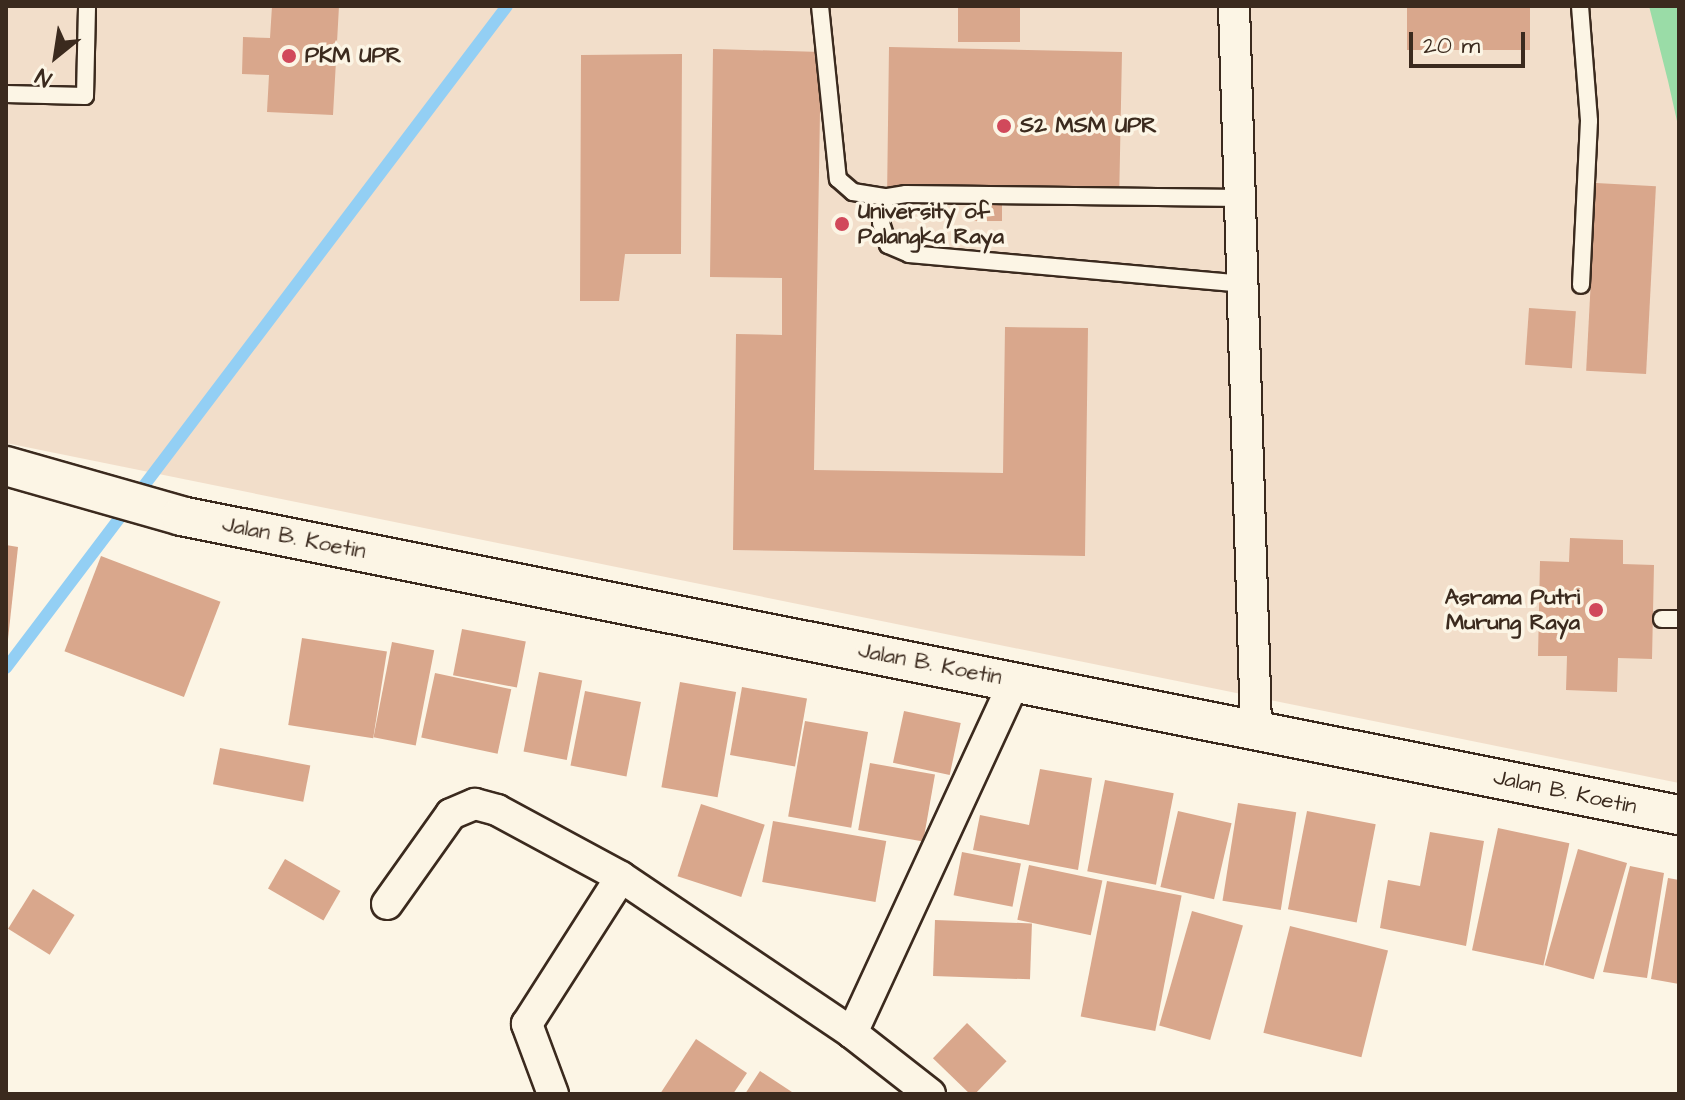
<!DOCTYPE html>
<style>
body{margin:0}
#map{position:relative;width:1685px;height:1100px;overflow:hidden;background:#fcf5e5;font-family:"Architects Daughter",sans-serif}
div>[style]{position:absolute}
.built>*{inset:0;background:#f2deca}
.green>*{inset:0;background:#9adca7}
.stream>*{height:12px;margin:-6px;padding:0 6px;transform-origin:6px;border-radius:6px;background:#93cff4}
.building>*{inset:0;background:#d9a78c;transform-origin:0 0}
.roads{filter:drop-shadow(2px 0 #3b2a1e) drop-shadow(-2px 0 #3b2a1e) drop-shadow(0 2px #3b2a1e) drop-shadow(0 -2px #3b2a1e)}
.service>*{height:16px;margin:-8px;padding:0 8px;transform-origin:8px;border-radius:8px;background:#fcf5e5}
.minor>*{height:30px;margin:-15px;padding:0 15px;transform-origin:15px;border-radius:15px;background:#fcf5e5}
.tertiary>*{height:38px;margin:-19px;padding:0 19px;transform-origin:19px;border-radius:19px;background:#fcf5e5}
.dots>*{width:22px;height:22px;translate:-50% -50%;box-sizing:border-box;border:4px solid #fcf5e5;border-radius:50%}
span{translate:-50% -50%;white-space:nowrap;text-align:center;line-height:1.15;-webkit-text-stroke:7px #fcf5e5;paint-order:stroke}
.poi-label{font-size:22px;color:#3b2a1e;font-weight:700}
.left{translate:0 -50%;text-align:left}
.right{translate:-100% -50%;text-align:right}
.street-label{font-size:22px;color:#3b2a1e}
.frame{position:absolute;inset:0;border:8px solid #3b2a1e;pointer-events:none}
.north{position:absolute;left:16px;top:16px;width:80px;height:80px;-webkit-text-stroke:6px #fcf5e5;paint-order:stroke;rotate:210deg;font-size:22px;font-weight:700;line-height:32px;text-align:center;color:#3b2a1e}
.north::after{content:'';display:block;margin:auto;width:28px;height:36px;background:#3b2a1e;clip-path:polygon(50% 0,100% 100%,50% 72%,0 100%)}
.scale{position:absolute;left:1409px;top:32px;width:116px;height:36px;box-sizing:border-box;border:4px solid #3b2a1e;border-top:0;padding-left:10px;font-size:24px;line-height:28px;white-space:nowrap;color:#3b2a1e;-webkit-text-stroke:6px #fcf5e5;paint-order:stroke}
</style>
<div id="map">
<div class="built">
<i style="clip-path:polygon(6px 6px,1679px 6px,1679px 783px,6px 443px)"></i>
</div>
<div class="green">
<i style="clip-path:polygon(1649px 6px,1679px 6px,1679px 130px,1668px 81px)"></i>
</div>
<div class="stream">
<i style="left:6px;top:668px;width:830px;rotate:-52.88deg"></i>
</div>
<div class="building">
<i style="clip-path:polygon(272px 6px,339px 6px,333px 115px,267px 112px,269px 75px,242px 74px,243px 37px,270px 38px)"></i>
<i style="left:958px;top:6px;width:62px;height:36px"></i>
<i style="left:1407px;top:6px;width:123px;height:44px"></i>
<i style="clip-path:polygon(889px 47px,1122px 52px,1119px 205px,1002px 202px,1002px 221px,971px 221px,971px 201px,887px 199px)"></i>
<i style="clip-path:polygon(713px 49px,821px 52px,814px 470px,1003px 473px,1005px 327px,1088px 328px,1085px 556px,733px 550px,736px 334px,782px 335px,782px 278px,710px 277px)"></i>
<i style="clip-path:polygon(682px 54px,681px 254px,625px 254px,619px 301px,580px 301px,581px 55px)"></i>
<i style="left:1596px;top:183px;width:60px;height:188px;rotate:3deg"></i>
<i style="left:1529px;top:308px;width:47px;height:57px;rotate:4deg"></i>
<i style="clip-path:polygon(1570px 538px,1623px 540px,1623px 564px,1654px 565px,1652px 659px,1618px 658px,1617px 692px,1566px 690px,1567px 656px,1538px 656px,1540px 561px,1569px 562px)"></i>
<i style="clip-path:polygon(6px 545px,18px 547px,8px 639px,6px 639px)"></i>
<i style="left:101px;top:556px;width:128px;height:102px;rotate:21deg"></i>
<i style="left:462px;top:629px;width:65px;height:47px;rotate:11deg"></i>
<i style="left:302px;top:638px;width:86px;height:88px;rotate:9deg"></i>
<i style="left:392px;top:642px;width:43px;height:97px;rotate:11deg"></i>
<i style="left:539px;top:672px;width:44px;height:81px;rotate:11deg"></i>
<i style="left:435px;top:673px;width:78px;height:66px;rotate:12deg"></i>
<i style="left:680px;top:682px;width:57px;height:107px;rotate:10deg"></i>
<i style="left:742px;top:687px;width:66px;height:69px;rotate:10deg"></i>
<i style="left:585px;top:691px;width:57px;height:76px;rotate:11deg"></i>
<i style="left:904px;top:711px;width:58px;height:53px;rotate:12deg"></i>
<i style="left:805px;top:721px;width:64px;height:97px;rotate:10deg"></i>
<i style="left:220px;top:748px;width:92px;height:37px;rotate:11deg"></i>
<i style="left:870px;top:763px;width:66px;height:68px;rotate:10deg"></i>
<i style="clip-path:polygon(1040px 769px,1092px 778px,1078px 870px,973px 850px,980px 815px,1029px 825px)"></i>
<i style="left:1105px;top:780px;width:70px;height:93px;rotate:11deg"></i>
<i style="left:1238px;top:803px;width:59px;height:99px;rotate:9deg"></i>
<i style="left:701px;top:804px;width:67px;height:76px;rotate:18deg"></i>
<i style="left:1178px;top:811px;width:55px;height:78px;rotate:13deg"></i>
<i style="left:1307px;top:811px;width:70px;height:100px;rotate:11deg"></i>
<i style="left:773px;top:821px;width:115px;height:62px;rotate:10deg"></i>
<i style="left:1498px;top:828px;width:73px;height:125px;rotate:12deg"></i>
<i style="clip-path:polygon(1430px 832px,1484px 841px,1466px 946px,1380px 928px,1388px 880px,1420px 886px)"></i>
<i style="left:1578px;top:849px;width:51px;height:121px;rotate:16deg"></i>
<i style="left:962px;top:852px;width:60px;height:44px;rotate:11deg"></i>
<i style="left:285px;top:859px;width:64px;height:34px;rotate:30deg"></i>
<i style="left:1029px;top:865px;width:75px;height:56px;rotate:12deg"></i>
<i style="clip-path:polygon(1630px 866px,1664px 873px,1647px 978px,1603px 972px)"></i>
<i style="clip-path:polygon(1668px 878px,1679px 880px,1679px 984px,1651px 979px)"></i>
<i style="left:1107px;top:881px;width:76px;height:138px;rotate:11deg"></i>
<i style="left:33px;top:889px;width:49px;height:47px;rotate:32deg"></i>
<i style="left:1192px;top:911px;width:53px;height:119px;rotate:16deg"></i>
<i style="left:935px;top:920px;width:97px;height:56px;rotate:2deg"></i>
<i style="left:1290px;top:926px;width:101px;height:110px;rotate:14deg"></i>
<i style="left:967px;top:1023px;width:55px;height:49px;rotate:44deg"></i>
<i style="clip-path:polygon(696px 1039px,747px 1073px,733px 1094px,660px 1094px)"></i>
<i style="clip-path:polygon(760px 1071px,795px 1094px,745px 1094px)"></i>
</div>
<div class="roads">
<div class="service">
<i style="left:820px;top:6px;width:174px;rotate:84.1deg"></i>
<i style="left:838px;top:179px;width:20px;rotate:41deg"></i>
<i style="left:853px;top:192px;width:33px;rotate:9deg"></i>
<i style="left:1580px;top:6px;width:115px;rotate:85.5deg"></i>
<i style="left:1589px;top:121px;width:164px;rotate:92.8deg"></i>
<i style="left:6px;top:94px;width:79px;rotate:1.5deg"></i>
<i style="left:85px;top:96px;width:90px;rotate:-88.7deg"></i>
<i style="left:1241px;top:198px;width:335px;rotate:-179.3deg"></i>
<i style="left:906px;top:194px;width:20px;rotate:171deg"></i>
<i style="left:886px;top:197px;width:26px;rotate:101deg"></i>
<i style="left:881px;top:223px;width:23px;rotate:72deg"></i>
<i style="left:888px;top:245px;width:23px;rotate:23deg"></i>
<i style="left:909px;top:254px;width:337px;rotate:5.1deg"></i>
<i style="left:1662px;top:619px;width:17px"></i>
</div>
<div class="minor">
<i style="left:1234px;top:6px;width:722px;rotate:88.25deg"></i>
<i style="left:387px;top:904px;width:110px;rotate:-54.6deg"></i>
<i style="left:451px;top:814px;width:26px;rotate:-23deg"></i>
<i style="left:475px;top:804px;width:23px;rotate:15deg"></i>
<i style="left:497px;top:810px;width:141px;rotate:28.4deg"></i>
<i style="left:621px;top:877px;width:279px;rotate:34deg"></i>
<i style="left:852px;top:1033px;width:388px;rotate:-65.2deg"></i>
<i style="left:852px;top:1033px;width:99px;rotate:38deg"></i>
<i style="left:553px;top:1094px;width:75px;rotate:-110.4deg"></i>
<i style="left:527px;top:1024px;width:174px;rotate:-57.4deg"></i>
</div>
<div class="tertiary">
<i style="left:6px;top:466px;width:182px;rotate:15.9deg"></i>
<i style="left:181px;top:516px;width:1528px;rotate:11.29deg"></i>
</div>
</div>
<div class="dots">
<i style="left:289px;top:56px;background:#d1495b"></i>
<i style="left:1004px;top:126px;background:#d1495b"></i>
<i style="left:842px;top:224px;background:#d1495b"></i>
<i style="left:1596px;top:610px;background:#d1495b"></i>
</div>
<div class="poi-label">
<span class="left" style="left:305px;top:56px">PKM UPR</span>
<span class="left" style="left:1020px;top:126px">S2 MSM UPR</span>
<span class="left" style="left:858px;top:224px">University of<br>Palangka Raya</span>
<span class="right" style="left:1580px;top:610px">Asrama Putri<br>Murung Raya</span>
</div>
<div class="street-label">
<span style="left:294px;top:538px;rotate:11deg">Jalan B. Koetin</span>
<span style="left:930px;top:664px;rotate:11deg">Jalan B. Koetin</span>
<span style="left:1565px;top:792px;rotate:12deg">Jalan B. Koetin</span>
</div>
<div class="frame"></div>
<div class="north">N</div>
<div class="scale">20 m</div>
</div>
